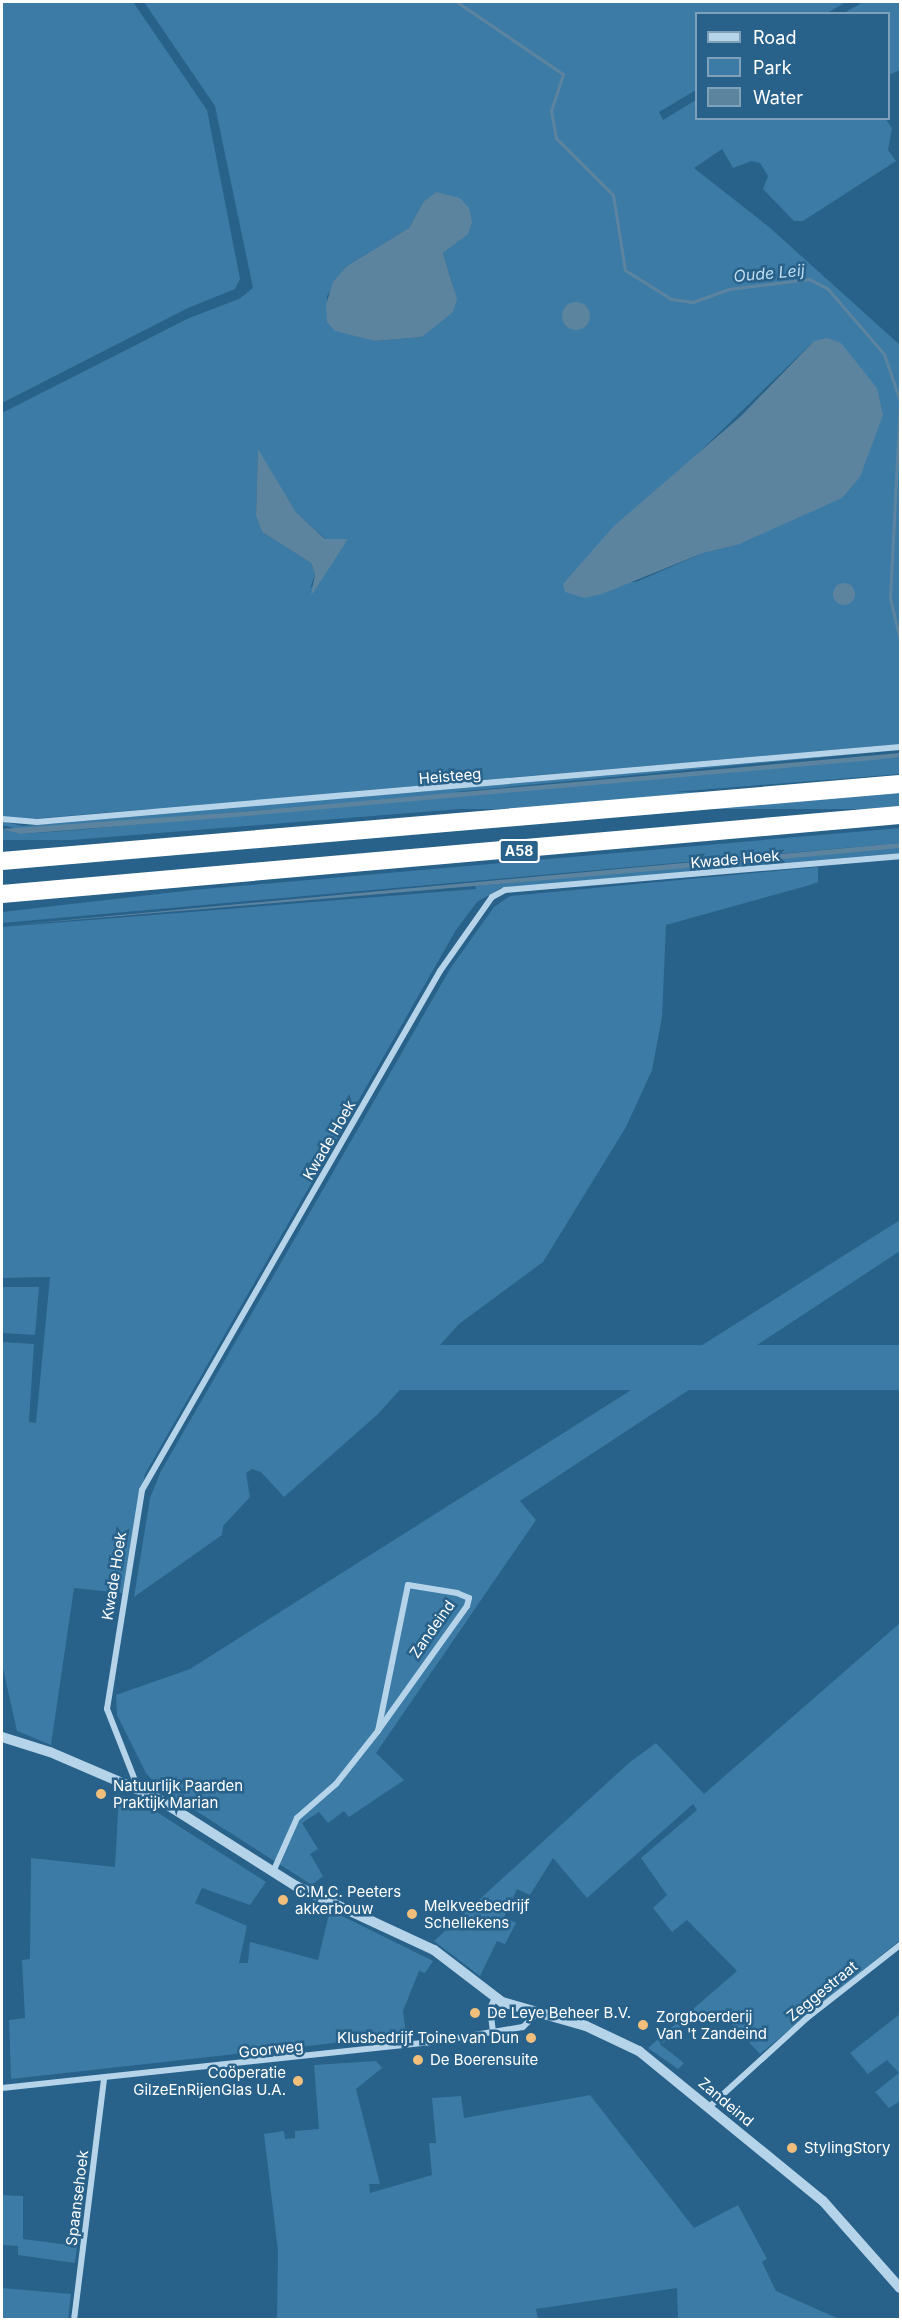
<!DOCTYPE html>
<meta charset="utf-8">
<style>
body{margin:0}
#map{position:relative;width:902px;height:2321px;overflow:hidden;background:#286189;font-family:Inter,sans-serif}
div>[style]{position:absolute}
.green>*{inset:0;background:#3c7ba6;transform-origin:0 0}
.water>*{inset:0;background:#5d849f}
.round{border-radius:50%}
.stream>*{height:3px;margin:-1.5px;padding:0 1.5px;transform-origin:1.5px;border-radius:1.5px;background:#5d849f}
.minor>*{height:6px;margin:-3px;padding:0 3px;transform-origin:3px;border-radius:3px;background:#b5d4e9}
.tertiary>*{height:10px;margin:-5px;padding:0 5px;transform-origin:5px;border-radius:5px;background:#b5d4e9}
.motorway>*{height:18px;margin:-9px;padding:0 9px;transform-origin:9px;border-radius:9px;background:#fff}
.dots>*{width:16px;height:16px;translate:-50% -50%;box-sizing:border-box;border:3px solid #286189;border-radius:50%}
span{translate:-50% -50%;white-space:nowrap;text-align:center;line-height:1.15;-webkit-text-stroke:5px #286189;paint-order:stroke}
.shield-label span{padding:2px 4px;background:#286189;border:2px solid;border-radius:4px;-webkit-text-stroke-width:0}
.shield-label{font-size:14px;color:#fff;font-weight:700}
.street-label{font-size:15px;color:#fff}
.poi-label{font-size:15px;color:#fff}
.left{translate:0 -50%;text-align:left}
.right{translate:-100% -50%;text-align:right}
.water-label{font-size:16px;color:#c1ddf0;font-style:italic}
.frame{position:absolute;inset:0;border:3px solid #fff;pointer-events:none}
.legend{position:absolute;left:695px;top:12px;width:195px;height:108px;box-sizing:border-box;background:#286189;border:2px solid #7ea0b8;margin:0;padding:8px 10px;list-style:none;font-size:18px;color:#fff}
.legend li{display:flex;align-items:center;gap:12px;height:30px}
.legend b{width:30px;border:2px solid #7ea0b8}
</style>
<div id="map">
<div class="green">
<i style="clip-path:polygon(2px 2px,133px 2px,207px 110px,240px 279px,235px 289px,188px 308px,2px 403px)"></i>
<i style="clip-path:polygon(evenodd,144px 2px,846px 2px,827px 13px,696px 14px,696px 90px,659px 112px,663px 120px,696px 100px,696px 118px,885px 118px,892px 128px,888px 150px,896px 161px,803px 221px,794px 221px,763px 189px,768px 176px,760px 163px,752px 161px,733px 168px,722px 149px,694px 168px,769px 227px,900px 345px,900px 744px,20px 820px,2px 817px,2px 413px,189px 318px,239px 299px,253px 288px,215px 106px,144px 2px,436px 192px,458px 241px,443px 253px,453px 285px,422px 337px,375px 341px,327px 322px,327px 296px,347px 266px,409px 228px,424px 201px,436px 192px,144px 2px,814px 341px,737px 545px,703px 553px,636px 582px,564px 583px,814px 341px,144px 2px,258px 450px,296px 512px,326px 539px,348px 539px,310px 589px,315px 574px,311px 563px,262px 532px,256px 516px,258px 450px)"></i>
<i style="clip-path:polygon(863px 2px,900px 2px,900px 70px,889px 75px,888px 14px,844px 13px)"></i>
<i style="clip-path:polygon(900px 750px,240px 812px,22px 830px,2px 825px,2px 821px,22px 826px,61px 823px)"></i>
<i style="clip-path:polygon(900px 757px,900px 774px,71px 840px,2px 840px,2px 829px,20px 834px,65px 831px)"></i>
<i style="left:900px;top:792px;width:17px;height:901px;rotate:90deg"></i>
<i style="clip-path:polygon(900px 828px,900px 843px,2px 923px,2px 912px,193px 890px)"></i>
<i style="clip-path:polygon(900px 847px,900px 853px,501px 888px,477px 902px,456px 930px,145px 1474px,122px 1593px,74px 1588px,51px 1745px,17px 1731px,2px 1664px,2px 1342px,34px 1344px,29px 1422px,36px 1423px,50px 1277px,2px 1278px,2px 927px,476px 889px,475px 886px)"></i>
<i style="clip-path:polygon(818px 867px,818px 882px,810px 885px,666px 925px,662px 1017px,652px 1070px,626px 1127px,543px 1262px,459px 1324px,378px 1414px,284px 1497px,261px 1472px,252px 1469px,246px 1473px,250px 1497px,223px 1526px,222px 1535px,134px 1597px,150px 1498px,161px 1471px,450px 969px,494px 907px,510px 896px)"></i>
<i style="clip-path:polygon(900px 1220px,900px 1251px,520px 1501px,536px 1520px,376px 1753px,404px 1780px,349px 1817px,344px 1811px,328px 1823px,319px 1812px,302px 1823px,318px 1849px,310px 1854px,323px 1876px,312px 1885px,157px 1786px,146px 1773px,117px 1715px,116px 1695px,190px 1669px)"></i>
<i style="clip-path:polygon(2px 1287px,39px 1287px,35px 1335px,2px 1333px)"></i>
<i style="left:900px;top:1345px;width:45px;height:563px;rotate:90deg"></i>
<i style="clip-path:polygon(900px 1623px,900px 1940px,760px 2054px,722px 2014px,704px 2023px,694px 2014px,661px 2045px,684px 2063px,678px 2069px,648px 2048px,737px 1971px,687px 1920px,672px 1932px,653px 1908px,667px 1895px,641px 1858px,697px 1810px,693px 1804px,587px 1898px,553px 1858px,530px 1895px,517px 1889px,504px 1917px,516px 1923px,505px 1944px,497px 1941px,480px 1976px,434px 1941px,630px 1762px,656px 1743px,704px 1794px)"></i>
<i style="clip-path:polygon(119px 1794px,152px 1809px,266px 1882px,250px 1905px,202px 1888px,195px 1903px,247px 1926px,239px 1963px,248px 1963px,250px 1942px,318px 1960px,330px 1910px,433px 1961px,425px 1973px,419px 1971px,403px 2011px,406px 2035px,11px 2079px,9px 2020px,25px 2018px,22px 1960px,30px 1959px,31px 1858px,115px 1867px)"></i>
<i style="clip-path:polygon(900px 2014px,900px 2101px,889px 2108px,875px 2092px,899px 2073px,887px 2060px,868px 2074px,850px 2053px)"></i>
<i style="clip-path:polygon(376px 2061px,382px 2068px,356px 2089px,380px 2184px,369px 2184px,370px 2193px,432px 2175px,429px 2143px,436px 2143px,432px 2098px,461px 2096px,464px 2118px,590px 2095px,694px 2228px,738px 2205px,767px 2259px,762px 2262px,776px 2291px,839px 2319px,678px 2319px,677px 2288px,536px 2309px,538px 2319px,277px 2319px,278px 2251px,264px 2134px,284px 2131px,285px 2139px,295px 2138px,295px 2131px,319px 2129px,314px 2065px)"></i>
<i style="clip-path:polygon(2px 2195px,23px 2196px,23px 2239px,77px 2246px,75px 2263px,18px 2255px,18px 2246px,2px 2245px)"></i>
<i style="clip-path:polygon(2px 2288px,71px 2294px,68px 2319px,2px 2319px)"></i>
</div>
<div class="water">
<i style="clip-path:polygon(436px 192px,460px 198px,469px 208px,472px 222px,468px 234px,443px 253px,457px 299px,453px 312px,422px 337px,375px 341px,335px 331px,327px 322px,326px 305px,333px 282px,347px 266px,409px 228px,424px 201px)"></i>
<i class="round" style="left:562px;top:302px;width:28px;height:28px"></i>
<i style="clip-path:polygon(827px 338px,841px 343px,877px 388px,883px 415px,860px 477px,842px 498px,737px 545px,703px 553px,602px 594px,584px 598px,565px 592px,563px 584px,614px 526px,741px 416px,814px 341px)"></i>
<i style="clip-path:polygon(258px 449px,296px 512px,325px 539px,348px 539px,311px 596px,315px 574px,311px 563px,262px 532px,256px 516px)"></i>
<i class="round" style="left:833px;top:583px;width:22px;height:22px"></i>
<i style="clip-path:polygon(900px 753px,900px 757px,874px 760px,235px 817px,20px 834px,2px 829px,240px 812px)"></i>
<i style="clip-path:polygon(900px 843px,899px 848px,687px 868px,2px 926px)"></i>
</div>
<div class="stream">
<i style="left:457px;top:2px;width:128px;rotate:34.2deg"></i>
<i style="left:563px;top:74px;width:38px;rotate:108deg"></i>
<i style="left:551px;top:110px;width:28px;rotate:80deg"></i>
<i style="left:556px;top:138px;width:81px;rotate:45deg"></i>
<i style="left:613px;top:195px;width:76px;rotate:80.9deg"></i>
<i style="left:625px;top:270px;width:54px;rotate:32.2deg"></i>
<i style="left:671px;top:299px;width:22px;rotate:8deg"></i>
<i style="left:693px;top:302px;width:38px;rotate:-20deg"></i>
<i style="left:729px;top:289px;width:81px;rotate:-7.1deg"></i>
<i style="left:809px;top:279px;width:20px;rotate:27deg"></i>
<i style="left:827px;top:288px;width:87px;rotate:49.2deg"></i>
<i style="left:884px;top:354px;width:50px;rotate:71.2deg"></i>
<i style="left:900px;top:401px;width:197px;rotate:92.9deg"></i>
<i style="left:890px;top:598px;width:43px;rotate:76.6deg"></i>
</div>
<div class="minor">
<i style="left:2px;top:819px;width:35px;rotate:5deg"></i>
<i style="left:37px;top:822px;width:866px;rotate:-4.97deg"></i>
<i style="left:408px;top:1585px;width:50px;rotate:9.3deg"></i>
<i style="left:457px;top:1593px;width:13px;rotate:23deg"></i>
<i style="left:469px;top:1598px;width:8px;rotate:104deg"></i>
<i style="left:467px;top:1606px;width:153px;rotate:125.5deg"></i>
<i style="left:378px;top:1731px;width:149px;rotate:-78.4deg"></i>
<i style="left:138px;top:1788px;width:85px;rotate:-111.4deg"></i>
<i style="left:107px;top:1709px;width:222px;rotate:-80.9deg"></i>
<i style="left:142px;top:1490px;width:598px;rotate:-60.14deg"></i>
<i style="left:440px;top:971px;width:90px;rotate:-54.9deg"></i>
<i style="left:492px;top:897px;width:15px;rotate:-28deg"></i>
<i style="left:505px;top:890px;width:396px;rotate:-4.9deg"></i>
<i style="left:273px;top:1872px;width:59px;rotate:-66deg"></i>
<i style="left:297px;top:1818px;width:52px;rotate:-41.1deg"></i>
<i style="left:336px;top:1784px;width:68px;rotate:-51.6deg"></i>
<i style="left:493px;top:2032px;width:24px;rotate:-97deg"></i>
<i style="left:490px;top:2008px;width:11px;rotate:-63deg"></i>
<i style="left:2px;top:2088px;width:432px;rotate:-6.1deg"></i>
<i style="left:432px;top:2042px;width:92px;rotate:-9.4deg"></i>
<i style="left:523px;top:2027px;width:18px;rotate:-45deg"></i>
<i style="left:708px;top:2108px;width:134px;rotate:-42.3deg"></i>
<i style="left:807px;top:2018px;width:118px;rotate:-38.1deg"></i>
<i style="left:74px;top:2320px;width:242px;rotate:-82.9deg"></i>
</div>
<div class="tertiary">
<i style="left:2px;top:1737px;width:50px;rotate:17.4deg"></i>
<i style="left:50px;top:1752px;width:114px;rotate:23.2deg"></i>
<i style="left:155px;top:1797px;width:167px;rotate:32.3deg"></i>
<i style="left:296px;top:1886px;width:152px;rotate:24.9deg"></i>
<i style="left:434px;top:1950px;width:86px;rotate:37.4deg"></i>
<i style="left:502px;top:2002px;width:87px;rotate:15.9deg"></i>
<i style="left:586px;top:2026px;width:59px;rotate:25.3deg"></i>
<i style="left:639px;top:2051px;width:237px;rotate:39.2deg"></i>
<i style="left:823px;top:2201px;width:116px;rotate:48.5deg"></i>
</div>
<div class="motorway">
<i style="left:2px;top:861px;width:901px;rotate:-4.9deg"></i>
<i style="left:2px;top:894px;width:901px;rotate:-5.03deg"></i>
</div>
<div class="dots">
<i style="left:101px;top:1794px;background:#f1be7b"></i>
<i style="left:283px;top:1900px;background:#f1be7b"></i>
<i style="left:412px;top:1914px;background:#f1be7b"></i>
<i style="left:475px;top:2013px;background:#f1be7b"></i>
<i style="left:643px;top:2025px;background:#f1be7b"></i>
<i style="left:531px;top:2038px;background:#f1be7b"></i>
<i style="left:418px;top:2060px;background:#f1be7b"></i>
<i style="left:298px;top:2081px;background:#f1be7b"></i>
<i style="left:792px;top:2148px;background:#f1be7b"></i>
</div>
<div class="shield-label">
<span style="left:519px;top:851px">A58</span>
</div>
<div class="street-label">
<span style="left:450px;top:776px;rotate:-5deg">Heisteeg</span>
<span style="left:735px;top:859px;rotate:-5deg">Kwade Hoek</span>
<span style="left:329px;top:1140px;rotate:-60deg">Kwade Hoek</span>
<span style="left:114px;top:1576px;rotate:-81deg">Kwade Hoek</span>
<span style="left:432px;top:1629px;rotate:-55deg">Zandeind</span>
<span style="left:822px;top:1991px;rotate:-39deg">Zeggestraat</span>
<span style="left:271px;top:2049px;rotate:-6deg">Goorweg</span>
<span style="left:726px;top:2102px;rotate:40deg">Zandeind</span>
<span style="left:77px;top:2198px;rotate:-83deg">Spaansehoek</span>
</div>
<div class="poi-label">
<span class="left" style="left:113px;top:1794px">Natuurlijk Paarden<br>Praktijk Marian</span>
<span class="left" style="left:295px;top:1900px">C.M.C. Peeters<br>akkerbouw</span>
<span class="left" style="left:424px;top:1914px">Melkveebedrijf<br>Schellekens</span>
<span class="left" style="left:487px;top:2013px">De Leye Beheer B.V.</span>
<span class="left" style="left:656px;top:2025px">Zorgboerderij<br>Van 't Zandeind</span>
<span class="right" style="left:519px;top:2038px">Klusbedrijf Toine van Dun</span>
<span class="left" style="left:430px;top:2060px">De Boerensuite</span>
<span class="right" style="left:286px;top:2081px">Coöperatie<br>GilzeEnRijenGlas U.A.</span>
<span class="left" style="left:804px;top:2148px">StylingStory</span>
</div>
<div class="water-label">
<span style="left:769px;top:273px;rotate:-5deg">Oude Leij</span>
</div>
<div class="frame"></div>
<ul class="legend">
<li><b style="height:8px;background:#b5d4e9"></b>Road</li>
<li><b style="height:16px;background:#3c7ba6"></b>Park</li>
<li><b style="height:16px;background:#5d849f"></b>Water</li>
</ul>
</div>
